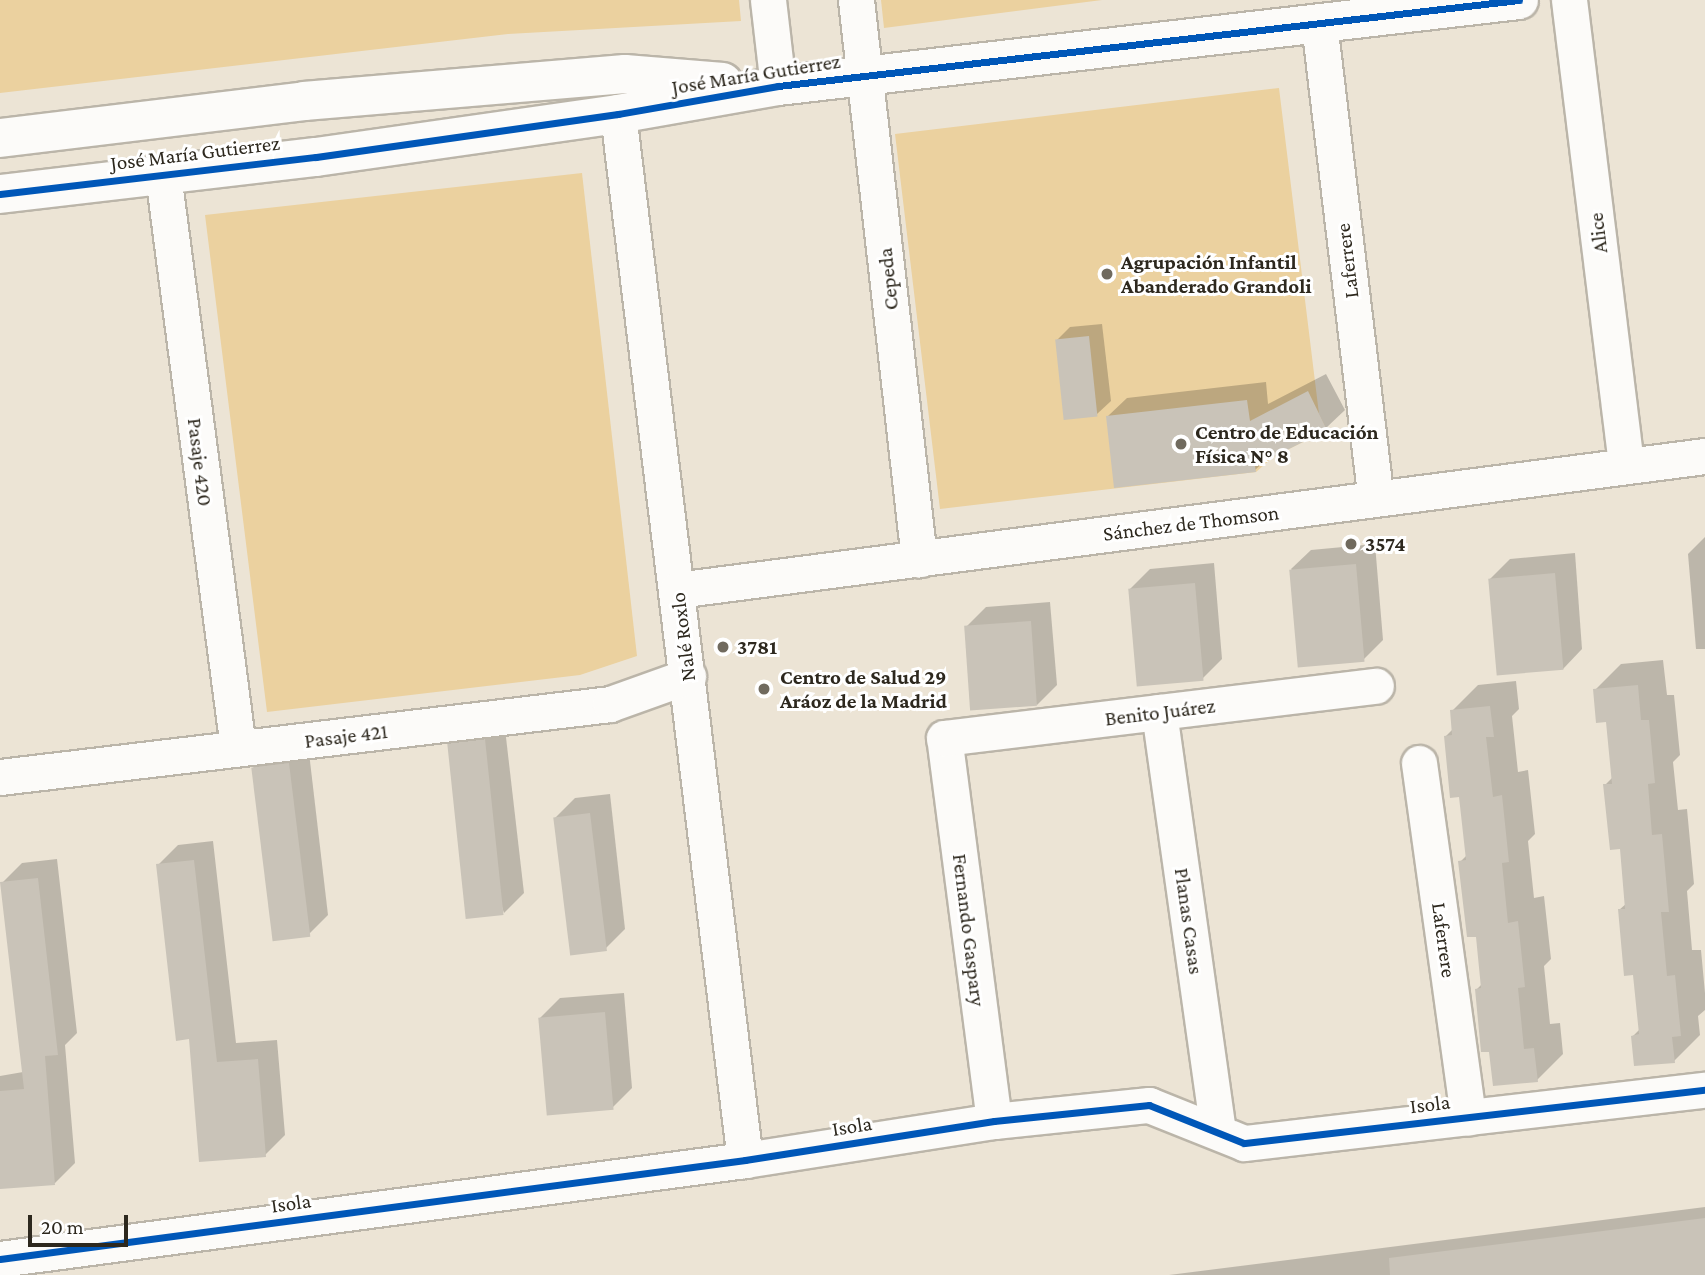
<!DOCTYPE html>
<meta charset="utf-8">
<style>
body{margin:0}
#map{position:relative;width:1705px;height:1275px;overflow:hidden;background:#ece4d5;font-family:"Crimson Pro",serif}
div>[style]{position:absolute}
.green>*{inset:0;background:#ebd19f}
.shadow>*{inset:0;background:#0003}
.building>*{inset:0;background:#c9c3b8;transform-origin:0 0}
.roads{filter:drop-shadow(2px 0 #bbb5a9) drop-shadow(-2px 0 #bbb5a9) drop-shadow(0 2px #bbb5a9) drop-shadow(0 -2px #bbb5a9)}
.minor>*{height:35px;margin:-17.5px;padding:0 17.5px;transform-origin:17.5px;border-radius:17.5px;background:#fcfbf9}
.tertiary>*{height:38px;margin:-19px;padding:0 19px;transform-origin:19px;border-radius:19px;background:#fcfbf9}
.cycleway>*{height:7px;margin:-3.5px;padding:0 3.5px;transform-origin:3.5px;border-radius:3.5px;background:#0057b8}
.dots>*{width:19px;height:19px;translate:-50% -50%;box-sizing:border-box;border:4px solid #fff;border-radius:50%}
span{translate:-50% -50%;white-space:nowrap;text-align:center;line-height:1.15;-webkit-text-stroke:6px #fff;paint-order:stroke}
.street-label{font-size:21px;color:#2d281e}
.poi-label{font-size:21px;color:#2d281e;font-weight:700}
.left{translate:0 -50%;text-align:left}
.scale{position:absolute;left:28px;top:1215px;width:100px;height:32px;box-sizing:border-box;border:4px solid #2d281e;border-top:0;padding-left:9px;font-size:21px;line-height:24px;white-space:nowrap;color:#2d281e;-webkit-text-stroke:5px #fff;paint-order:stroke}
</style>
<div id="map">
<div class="green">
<i style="clip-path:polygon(0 0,739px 0,741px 21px,508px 34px,0 93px)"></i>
<i style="clip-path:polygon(881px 0,1102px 0,884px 28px)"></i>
<i style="clip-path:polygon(1279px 88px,1319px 414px,1327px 430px,1273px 457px,1256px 472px,940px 509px,895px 134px)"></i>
<i style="clip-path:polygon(582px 173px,637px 656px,580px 675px,267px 712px,205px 215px)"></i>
</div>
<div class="shadow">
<i style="clip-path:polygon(1102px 324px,1111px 401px,1097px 414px,1056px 341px,1070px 327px)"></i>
<i style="clip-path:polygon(1326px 374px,1345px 410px,1326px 428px,1268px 458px,1255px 470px,1108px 416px,1127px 398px,1266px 382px,1268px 404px)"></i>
<i style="clip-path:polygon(1705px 537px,1705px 649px,1696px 649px,1688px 554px)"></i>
<i style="clip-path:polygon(1375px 544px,1383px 640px,1363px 660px,1291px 569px,1311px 550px)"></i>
<i style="clip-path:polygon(1575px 553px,1582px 649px,1563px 669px,1490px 579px,1510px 559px)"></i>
<i style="clip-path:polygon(1214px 563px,1222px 659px,1202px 679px,1130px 589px,1150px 569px)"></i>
<i style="clip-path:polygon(1050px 602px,1057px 685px,1037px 705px,966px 627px,986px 607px)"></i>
<i style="clip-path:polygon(1663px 660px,1667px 695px,1674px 695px,1680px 755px,1673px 762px,1678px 810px,1687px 809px,1694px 884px,1687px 891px,1692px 950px,1701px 950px,1705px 993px,1705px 1010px,1698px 1016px,1700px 1035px,1674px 1061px,1633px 1036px,1640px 1029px,1635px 973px,1619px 910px,1627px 903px,1622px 847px,1605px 785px,1613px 777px,1607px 720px,1595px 690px,1621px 664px)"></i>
<i style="clip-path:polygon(1516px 681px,1519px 709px,1512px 716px,1518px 772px,1528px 770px,1535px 834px,1528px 841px,1534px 898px,1544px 896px,1551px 959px,1544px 966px,1550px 1024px,1560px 1023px,1563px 1054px,1537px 1080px,1491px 1050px,1476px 990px,1483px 983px,1478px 935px,1460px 862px,1467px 855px,1461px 795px,1445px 737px,1453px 729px,1452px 711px,1478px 685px)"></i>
<i style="clip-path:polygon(504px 720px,524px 893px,504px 913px,449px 744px,469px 724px)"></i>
<i style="clip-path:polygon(308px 744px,328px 915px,308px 935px,253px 768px,273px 748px)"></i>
<i style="clip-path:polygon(610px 794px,625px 929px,605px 949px,555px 818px,575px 798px)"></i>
<i style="clip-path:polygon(213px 841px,236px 1043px,277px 1040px,285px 1135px,265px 1155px,191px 1038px,158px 865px,178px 845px)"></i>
<i style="clip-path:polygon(57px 859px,77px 1033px,65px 1045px,75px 1163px,55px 1183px,0 1188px,0 1076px,23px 1072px,2px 883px,22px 863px)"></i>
<i style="clip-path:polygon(624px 993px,632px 1088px,612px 1108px,540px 1018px,560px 998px)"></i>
<i style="clip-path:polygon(1705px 1207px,1705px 1275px,1169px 1275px)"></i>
</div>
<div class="building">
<i style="left:1089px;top:336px;width:81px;height:34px;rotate:84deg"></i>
<i style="clip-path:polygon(1308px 391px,1327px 430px,1255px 466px,1256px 472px,1114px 488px,1106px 416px,1247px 400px,1250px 421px)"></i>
<i style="left:1356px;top:564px;width:98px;height:67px;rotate:85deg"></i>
<i style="left:1555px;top:573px;width:97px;height:67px;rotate:85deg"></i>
<i style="left:1195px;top:583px;width:98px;height:67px;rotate:85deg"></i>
<i style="left:1031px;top:621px;width:85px;height:67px;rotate:86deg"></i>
<i style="clip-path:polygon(1638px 685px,1641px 720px,1649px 720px,1655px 783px,1648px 784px,1652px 835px,1662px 834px,1669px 912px,1661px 912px,1667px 976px,1675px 975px,1681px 1036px,1672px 1037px,1675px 1063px,1634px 1066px,1631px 1036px,1639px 1034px,1633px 975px,1624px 976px,1618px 909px,1625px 909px,1620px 849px,1610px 850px,1603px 784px,1612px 784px,1606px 722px,1596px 723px,1593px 689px)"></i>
<i style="clip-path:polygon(1490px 706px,1494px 737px,1486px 737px,1493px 797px,1502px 795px,1509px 862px,1502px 863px,1508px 923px,1518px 921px,1525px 987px,1518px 988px,1524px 1049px,1534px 1048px,1538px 1082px,1493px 1086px,1489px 1052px,1481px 1052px,1475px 989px,1481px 988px,1476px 937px,1467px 937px,1458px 861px,1466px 860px,1459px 797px,1450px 798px,1444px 736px,1452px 735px,1450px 710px)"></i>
<i style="left:485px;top:739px;width:177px;height:38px;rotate:84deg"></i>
<i style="left:289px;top:763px;width:175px;height:38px;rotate:83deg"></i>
<i style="left:590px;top:813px;width:139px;height:37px;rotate:83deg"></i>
<i style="clip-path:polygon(194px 860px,217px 1062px,258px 1059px,266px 1157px,199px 1162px,189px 1039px,176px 1041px,156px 864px)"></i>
<i style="clip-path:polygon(38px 878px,58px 1055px,45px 1056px,55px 1185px,0 1189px,0 1091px,24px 1089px,0 882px)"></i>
<i style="left:605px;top:1012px;width:98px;height:67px;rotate:85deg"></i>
<i style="clip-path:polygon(1705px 1218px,1705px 1275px,1390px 1275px,1389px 1258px)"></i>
</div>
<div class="roads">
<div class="minor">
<i style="left:768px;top:0;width:87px;rotate:83.4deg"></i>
<i style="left:856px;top:0;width:563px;rotate:83.57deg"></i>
<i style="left:1569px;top:0;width:469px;rotate:83deg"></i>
<i style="left:1319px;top:23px;width:479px;rotate:83.2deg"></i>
<i style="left:618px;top:114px;width:1054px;rotate:83.08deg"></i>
<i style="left:163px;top:175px;width:578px;rotate:82.54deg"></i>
<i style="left:677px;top:590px;width:1037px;rotate:-7.43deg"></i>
<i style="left:1159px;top:712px;width:422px;rotate:82deg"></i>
<i style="left:1419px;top:763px;width:358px;rotate:82.1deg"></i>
<i style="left:0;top:777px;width:614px;rotate:-6.82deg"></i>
<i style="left:610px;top:704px;width:83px;rotate:-19.7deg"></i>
<i style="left:994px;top:1121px;width:386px;rotate:-97.4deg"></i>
<i style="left:944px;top:738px;width:435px;rotate:-6.9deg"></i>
<i style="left:0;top:1259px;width:752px;rotate:-7.57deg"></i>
<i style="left:745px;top:1160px;width:252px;rotate:-8.9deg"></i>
<i style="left:994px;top:1121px;width:156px;rotate:-5.9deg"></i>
<i style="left:1149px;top:1105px;width:102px;rotate:21.8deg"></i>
<i style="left:1244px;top:1143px;width:464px;rotate:-6.6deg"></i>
</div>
<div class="tertiary">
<i style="left:0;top:138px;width:306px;rotate:-6.9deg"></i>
<i style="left:304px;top:101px;width:322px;rotate:-4.8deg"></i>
<i style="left:625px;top:74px;width:98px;rotate:4.7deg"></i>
<i style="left:0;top:194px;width:318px;rotate:-6.7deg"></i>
<i style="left:316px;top:157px;width:305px;rotate:-8.1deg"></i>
<i style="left:618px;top:114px;width:162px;rotate:-9.9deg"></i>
<i style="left:778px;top:86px;width:746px;rotate:-6.62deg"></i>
</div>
</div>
<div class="cycleway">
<i style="left:0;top:194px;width:318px;rotate:-6.7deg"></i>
<i style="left:316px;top:157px;width:305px;rotate:-8.1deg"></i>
<i style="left:618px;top:114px;width:162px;rotate:-9.9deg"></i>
<i style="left:778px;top:86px;width:746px;rotate:-6.62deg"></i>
<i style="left:0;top:1259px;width:752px;rotate:-7.57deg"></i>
<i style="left:745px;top:1160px;width:252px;rotate:-8.9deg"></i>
<i style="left:994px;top:1121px;width:156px;rotate:-5.9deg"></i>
<i style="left:1149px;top:1105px;width:102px;rotate:21.8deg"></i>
<i style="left:1244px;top:1143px;width:464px;rotate:-6.6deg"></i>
</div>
<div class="dots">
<i style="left:1107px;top:274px;background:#706a5e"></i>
<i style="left:1181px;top:444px;background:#706a5e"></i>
<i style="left:1351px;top:544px;background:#706a5e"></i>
<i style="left:723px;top:647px;background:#706a5e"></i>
<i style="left:764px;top:689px;background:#706a5e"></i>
</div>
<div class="street-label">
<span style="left:756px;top:74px;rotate:-9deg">José María Gutierrez</span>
<span style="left:195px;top:153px;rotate:-7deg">José María Gutierrez</span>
<span style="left:1598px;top:233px;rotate:-97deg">Alice</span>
<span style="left:1347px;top:261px;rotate:-97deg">Laferrere</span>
<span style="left:888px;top:279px;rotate:-96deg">Cepeda</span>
<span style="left:200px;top:462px;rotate:83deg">Pasaje 420</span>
<span style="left:1191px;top:523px;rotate:-7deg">Sánchez de Thomson</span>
<span style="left:683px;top:637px;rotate:-97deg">Nalé Roxlo</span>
<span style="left:1160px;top:712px;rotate:-7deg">Benito Juárez</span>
<span style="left:346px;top:736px;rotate:-7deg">Pasaje 421</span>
<span style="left:1189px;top:921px;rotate:82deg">Planas Casas</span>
<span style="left:969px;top:930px;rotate:83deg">Fernando Gaspary</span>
<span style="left:1444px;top:940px;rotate:82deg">Laferrere</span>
<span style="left:1430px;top:1104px;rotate:-7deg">Isola</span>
<span style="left:852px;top:1126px;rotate:-9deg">Isola</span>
<span style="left:291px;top:1203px;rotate:-8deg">Isola</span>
</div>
<div class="poi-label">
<span class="left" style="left:1121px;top:274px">Agrupación Infantil<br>Abanderado Grandoli</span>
<span class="left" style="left:1195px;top:444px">Centro de Educación<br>Física N° 8</span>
<span class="left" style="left:1365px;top:544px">3574</span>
<span class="left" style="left:737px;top:647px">3781</span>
<span class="left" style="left:780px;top:689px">Centro de Salud 29<br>Aráoz de la Madrid</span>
</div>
<div class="scale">20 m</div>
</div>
